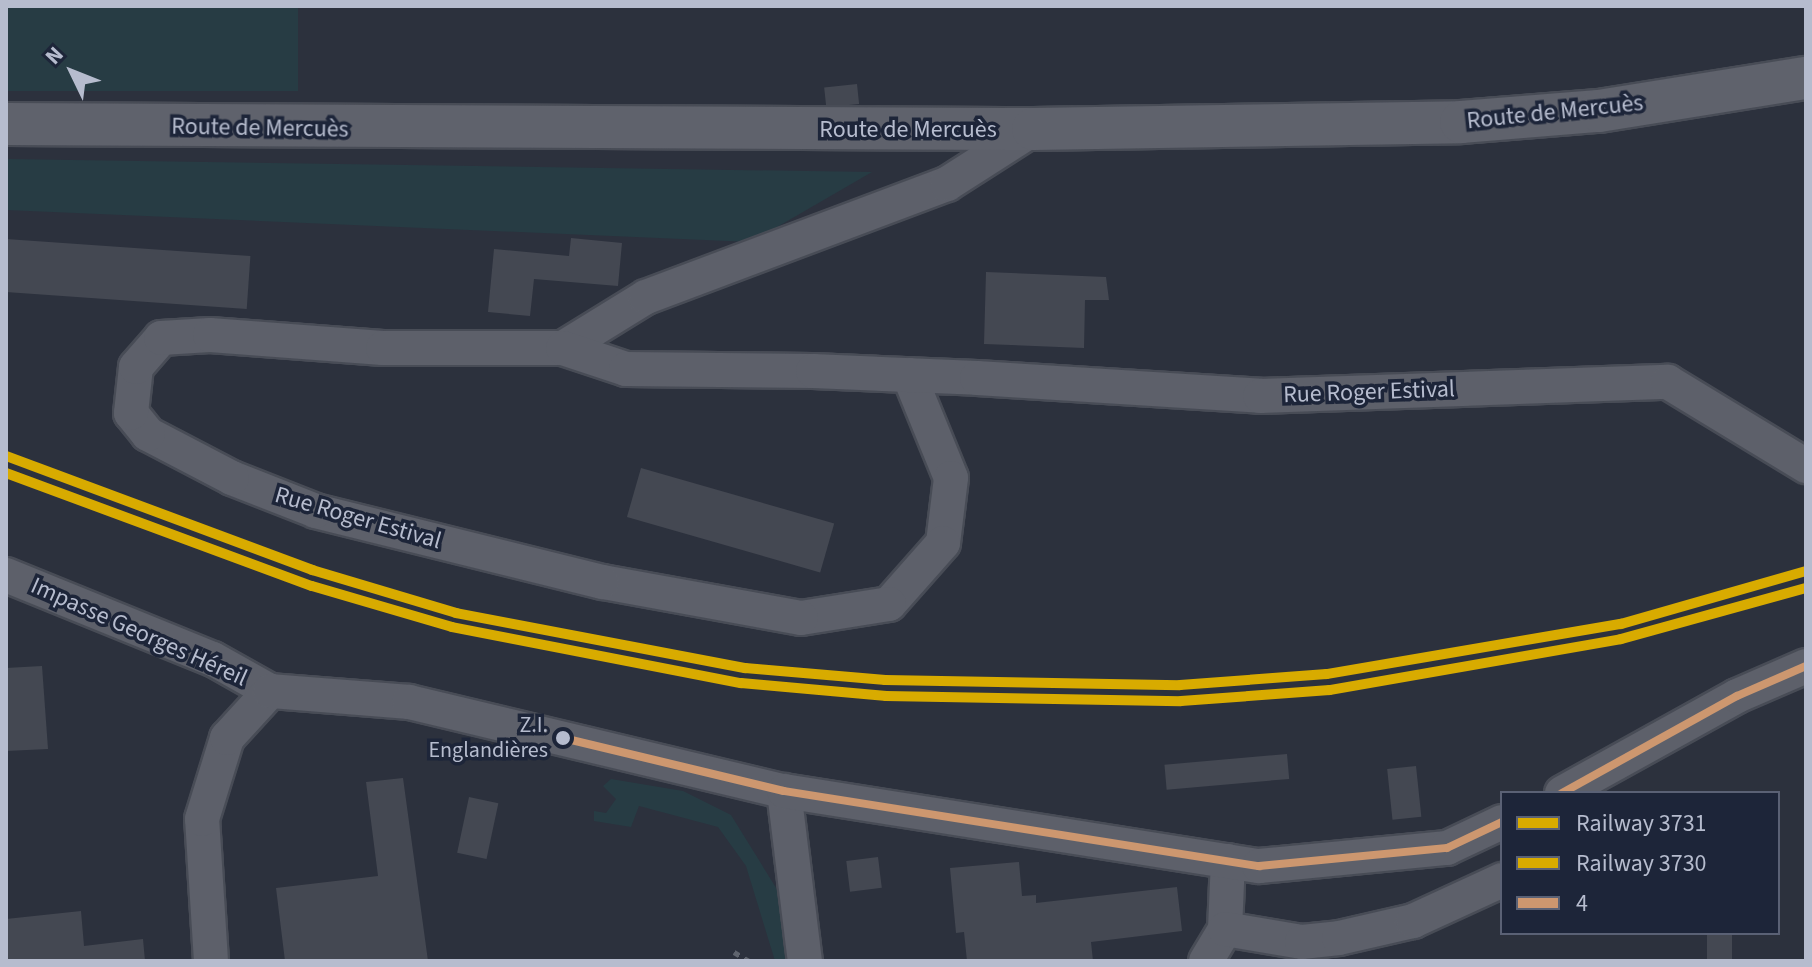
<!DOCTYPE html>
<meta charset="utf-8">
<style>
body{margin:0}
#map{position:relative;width:1812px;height:967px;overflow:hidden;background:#2c313d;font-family:"Source Sans 3",sans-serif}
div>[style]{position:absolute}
.green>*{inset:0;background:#273c44;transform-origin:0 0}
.building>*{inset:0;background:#444852;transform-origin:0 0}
.path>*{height:5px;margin-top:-2.5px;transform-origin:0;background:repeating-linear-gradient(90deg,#5f646e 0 6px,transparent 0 12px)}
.roads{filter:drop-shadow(2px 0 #484c56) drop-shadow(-2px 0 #484c56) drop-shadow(0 2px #484c56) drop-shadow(0 -2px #484c56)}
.minor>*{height:34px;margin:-17px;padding:0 17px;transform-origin:17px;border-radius:17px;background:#5d606a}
.major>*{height:42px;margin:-21px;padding:0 21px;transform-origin:21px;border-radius:21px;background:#5f626c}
.bus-1>*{height:8px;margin:-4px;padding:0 4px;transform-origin:4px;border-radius:4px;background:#cd976f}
.rail-1>*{height:10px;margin:-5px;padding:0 5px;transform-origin:5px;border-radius:5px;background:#d8ab00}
.rail-2>*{height:10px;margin:-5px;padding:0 5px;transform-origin:5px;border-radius:5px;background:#d8ab00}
.dots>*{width:22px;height:22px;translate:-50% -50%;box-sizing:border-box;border:4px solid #1d2539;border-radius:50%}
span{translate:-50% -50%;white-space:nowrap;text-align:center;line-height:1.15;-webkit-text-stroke:7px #1d2539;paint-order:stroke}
.bus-label{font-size:22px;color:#b6bcce}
.right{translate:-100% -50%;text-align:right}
.street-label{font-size:24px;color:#b6bcce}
.frame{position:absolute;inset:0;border:8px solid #b6bcce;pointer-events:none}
.legend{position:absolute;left:1500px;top:791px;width:280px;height:144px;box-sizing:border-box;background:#1d2539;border:2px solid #5a6175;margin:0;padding:10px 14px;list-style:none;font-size:24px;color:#b6bcce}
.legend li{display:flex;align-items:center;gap:16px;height:40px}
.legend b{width:40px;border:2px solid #5a6175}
.north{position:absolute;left:32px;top:32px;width:80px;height:80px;-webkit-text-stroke:6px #1d2539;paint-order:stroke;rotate:313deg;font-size:22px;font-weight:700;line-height:32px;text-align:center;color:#b6bcce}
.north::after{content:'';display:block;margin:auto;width:28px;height:36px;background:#b6bcce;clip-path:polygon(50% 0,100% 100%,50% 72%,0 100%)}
</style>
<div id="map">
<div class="green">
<i style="left:6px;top:6px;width:292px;height:85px"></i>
<i style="clip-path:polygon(6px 159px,872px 172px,751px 242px,6px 210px)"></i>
<i style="clip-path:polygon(611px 779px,683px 791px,731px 815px,778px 891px,792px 961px,775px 961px,746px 866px,718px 827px,639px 806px,631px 827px,594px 821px,594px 811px,606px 813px,616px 799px,603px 786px)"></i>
</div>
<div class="building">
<i style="left:857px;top:84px;width:20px;height:33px;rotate:84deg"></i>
<i style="clip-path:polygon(571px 238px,622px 243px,618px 286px,534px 279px,530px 316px,488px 312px,494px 249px,569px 256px)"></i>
<i style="left:6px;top:239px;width:245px;height:53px;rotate:4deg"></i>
<i style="clip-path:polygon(986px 272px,1106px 277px,1109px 300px,1085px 300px,1084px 348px,984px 344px)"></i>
<i style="left:641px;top:468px;width:201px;height:51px;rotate:16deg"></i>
<i style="clip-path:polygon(42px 666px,48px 749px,6px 751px,6px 668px)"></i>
<i style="left:1287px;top:754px;width:25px;height:123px;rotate:85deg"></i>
<i style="left:1416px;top:766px;width:51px;height:29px;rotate:84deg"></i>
<i style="clip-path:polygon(403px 778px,428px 961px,285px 961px,276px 888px,378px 876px,366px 782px)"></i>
<i style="left:469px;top:797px;width:30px;height:57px;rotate:12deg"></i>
<i style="left:878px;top:857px;width:31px;height:32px;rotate:83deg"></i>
<i style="clip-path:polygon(1019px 862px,1022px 896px,1036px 895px,1036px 903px,1177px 887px,1182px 931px,1091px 942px,1093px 961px,967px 961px,964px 932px,956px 933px,950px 868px)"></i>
<i style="clip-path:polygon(81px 911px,84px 946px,143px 939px,145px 961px,6px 961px,6px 919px)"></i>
<i style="left:1707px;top:933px;width:25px;height:28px"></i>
</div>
<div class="path">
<i style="left:734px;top:952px;width:17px;rotate:31deg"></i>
</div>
<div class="roads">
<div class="minor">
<i style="left:563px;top:348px;width:97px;rotate:-31.6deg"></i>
<i style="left:646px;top:297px;width:322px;rotate:-20.6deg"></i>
<i style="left:947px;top:184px;width:102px;rotate:-32.6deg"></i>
<i style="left:909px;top:375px;width:111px;rotate:67.8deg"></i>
<i style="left:951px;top:478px;width:65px;rotate:97deg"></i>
<i style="left:943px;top:543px;width:81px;rotate:131.5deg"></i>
<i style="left:889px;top:604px;width:89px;rotate:171deg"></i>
<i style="left:801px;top:618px;width:202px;rotate:-169.7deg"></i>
<i style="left:602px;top:582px;width:295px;rotate:-166.1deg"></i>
<i style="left:316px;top:511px;width:90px;rotate:-158.6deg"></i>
<i style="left:232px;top:478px;width:95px;rotate:-152.4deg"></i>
<i style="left:148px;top:434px;width:27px;rotate:-129deg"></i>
<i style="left:131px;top:413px;width:46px;rotate:-83.8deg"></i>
<i style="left:136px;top:367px;width:38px;rotate:-49deg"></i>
<i style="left:161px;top:338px;width:49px;rotate:-3.5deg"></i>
<i style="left:210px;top:335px;width:173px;rotate:4.3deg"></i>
<i style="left:383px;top:348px;width:180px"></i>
<i style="left:563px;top:348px;width:66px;rotate:18.4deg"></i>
<i style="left:626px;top:369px;width:187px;rotate:0.6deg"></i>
<i style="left:813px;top:371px;width:164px;rotate:2.4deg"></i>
<i style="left:977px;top:378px;width:284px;rotate:3.6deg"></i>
<i style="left:1260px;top:396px;width:408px;rotate:-2deg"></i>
<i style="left:1668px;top:382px;width:162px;rotate:31.3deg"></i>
<i style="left:6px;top:575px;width:223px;rotate:22.1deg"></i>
<i style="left:213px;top:659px;width:65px;rotate:29.3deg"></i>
<i style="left:784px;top:791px;width:171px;rotate:83deg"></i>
<i style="left:1562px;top:793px;width:200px;rotate:-29deg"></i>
<i style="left:1737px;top:696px;width:75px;rotate:-23.5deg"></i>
<i style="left:1225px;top:929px;width:68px;rotate:-87.5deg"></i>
<i style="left:211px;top:961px;width:142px;rotate:-93.6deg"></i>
<i style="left:202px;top:819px;width:85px;rotate:-72.8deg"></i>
<i style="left:227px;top:738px;width:64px;rotate:-47.5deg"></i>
<i style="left:270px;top:691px;width:139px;rotate:4.5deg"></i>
<i style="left:409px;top:702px;width:385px;rotate:13.4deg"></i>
<i style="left:784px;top:791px;width:481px;rotate:9deg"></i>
<i style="left:1259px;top:866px;width:189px;rotate:-5.5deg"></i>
<i style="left:1447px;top:848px;width:61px;rotate:-25.3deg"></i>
<i style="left:1206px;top:961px;width:37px;rotate:-59deg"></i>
<i style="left:1225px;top:929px;width:78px;rotate:9.6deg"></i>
<i style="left:1302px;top:942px;width:37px;rotate:-6deg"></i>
<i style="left:1339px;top:938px;width:76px;rotate:-12.9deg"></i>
<i style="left:1413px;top:921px;width:98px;rotate:-24.7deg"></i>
</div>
<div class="major">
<i style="left:6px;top:124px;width:1027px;rotate:0.28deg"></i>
<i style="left:1033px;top:129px;width:428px;rotate:-0.9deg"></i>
<i style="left:1461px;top:122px;width:138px;rotate:-4.6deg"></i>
<i style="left:1599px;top:111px;width:210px;rotate:-9.1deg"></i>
</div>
</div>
<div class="bus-1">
<i style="left:563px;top:738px;width:227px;rotate:13.5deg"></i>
<i style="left:784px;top:791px;width:481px;rotate:9deg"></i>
<i style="left:1259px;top:866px;width:189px;rotate:-5.5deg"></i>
<i style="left:1447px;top:848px;width:61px;rotate:-25.3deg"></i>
<i style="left:1562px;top:793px;width:200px;rotate:-29deg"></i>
<i style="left:1737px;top:696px;width:75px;rotate:-23.5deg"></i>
</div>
<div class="rail-1">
<i style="left:6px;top:456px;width:327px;rotate:20.4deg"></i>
<i style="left:312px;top:570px;width:150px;rotate:16.6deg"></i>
<i style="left:456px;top:613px;width:294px;rotate:10.8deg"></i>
<i style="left:745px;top:668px;width:141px;rotate:4.9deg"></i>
<i style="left:885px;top:680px;width:295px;rotate:1deg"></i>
<i style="left:1180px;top:685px;width:147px;rotate:-4.3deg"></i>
<i style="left:1327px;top:674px;width:298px;rotate:-9.7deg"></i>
<i style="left:1621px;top:624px;width:192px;rotate:-16deg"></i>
</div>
<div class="rail-2">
<i style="left:6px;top:473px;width:326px;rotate:20.3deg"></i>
<i style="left:312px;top:586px;width:146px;rotate:16.3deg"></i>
<i style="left:452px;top:627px;width:294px;rotate:11deg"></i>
<i style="left:741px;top:683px;width:146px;rotate:5.1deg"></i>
<i style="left:886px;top:696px;width:295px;rotate:1deg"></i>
<i style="left:1181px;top:701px;width:149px;rotate:-4.2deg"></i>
<i style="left:1330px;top:690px;width:295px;rotate:-9.9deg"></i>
<i style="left:1621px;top:639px;width:192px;rotate:-15.4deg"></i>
</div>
<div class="dots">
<i style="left:563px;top:738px;background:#b6bcce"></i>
</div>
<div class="bus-label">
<span class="right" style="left:548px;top:738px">Z.I.<br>Englandières</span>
</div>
<div class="street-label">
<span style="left:1555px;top:112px;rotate:-6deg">Route de Mercuès</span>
<span style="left:260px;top:128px;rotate:1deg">Route de Mercuès</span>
<span style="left:908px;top:130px">Route de Mercuès</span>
<span style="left:1369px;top:392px;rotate:-2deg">Rue Roger Estival</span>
<span style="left:358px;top:518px;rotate:16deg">Rue Roger Estival</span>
<span style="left:139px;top:632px;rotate:24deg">Impasse Georges Héreil</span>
</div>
<div class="frame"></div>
<ul class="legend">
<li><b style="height:10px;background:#d8ab00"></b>Railway 3731</li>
<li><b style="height:10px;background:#d8ab00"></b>Railway 3730</li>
<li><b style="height:10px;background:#cd976f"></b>4</li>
</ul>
<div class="north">N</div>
</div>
